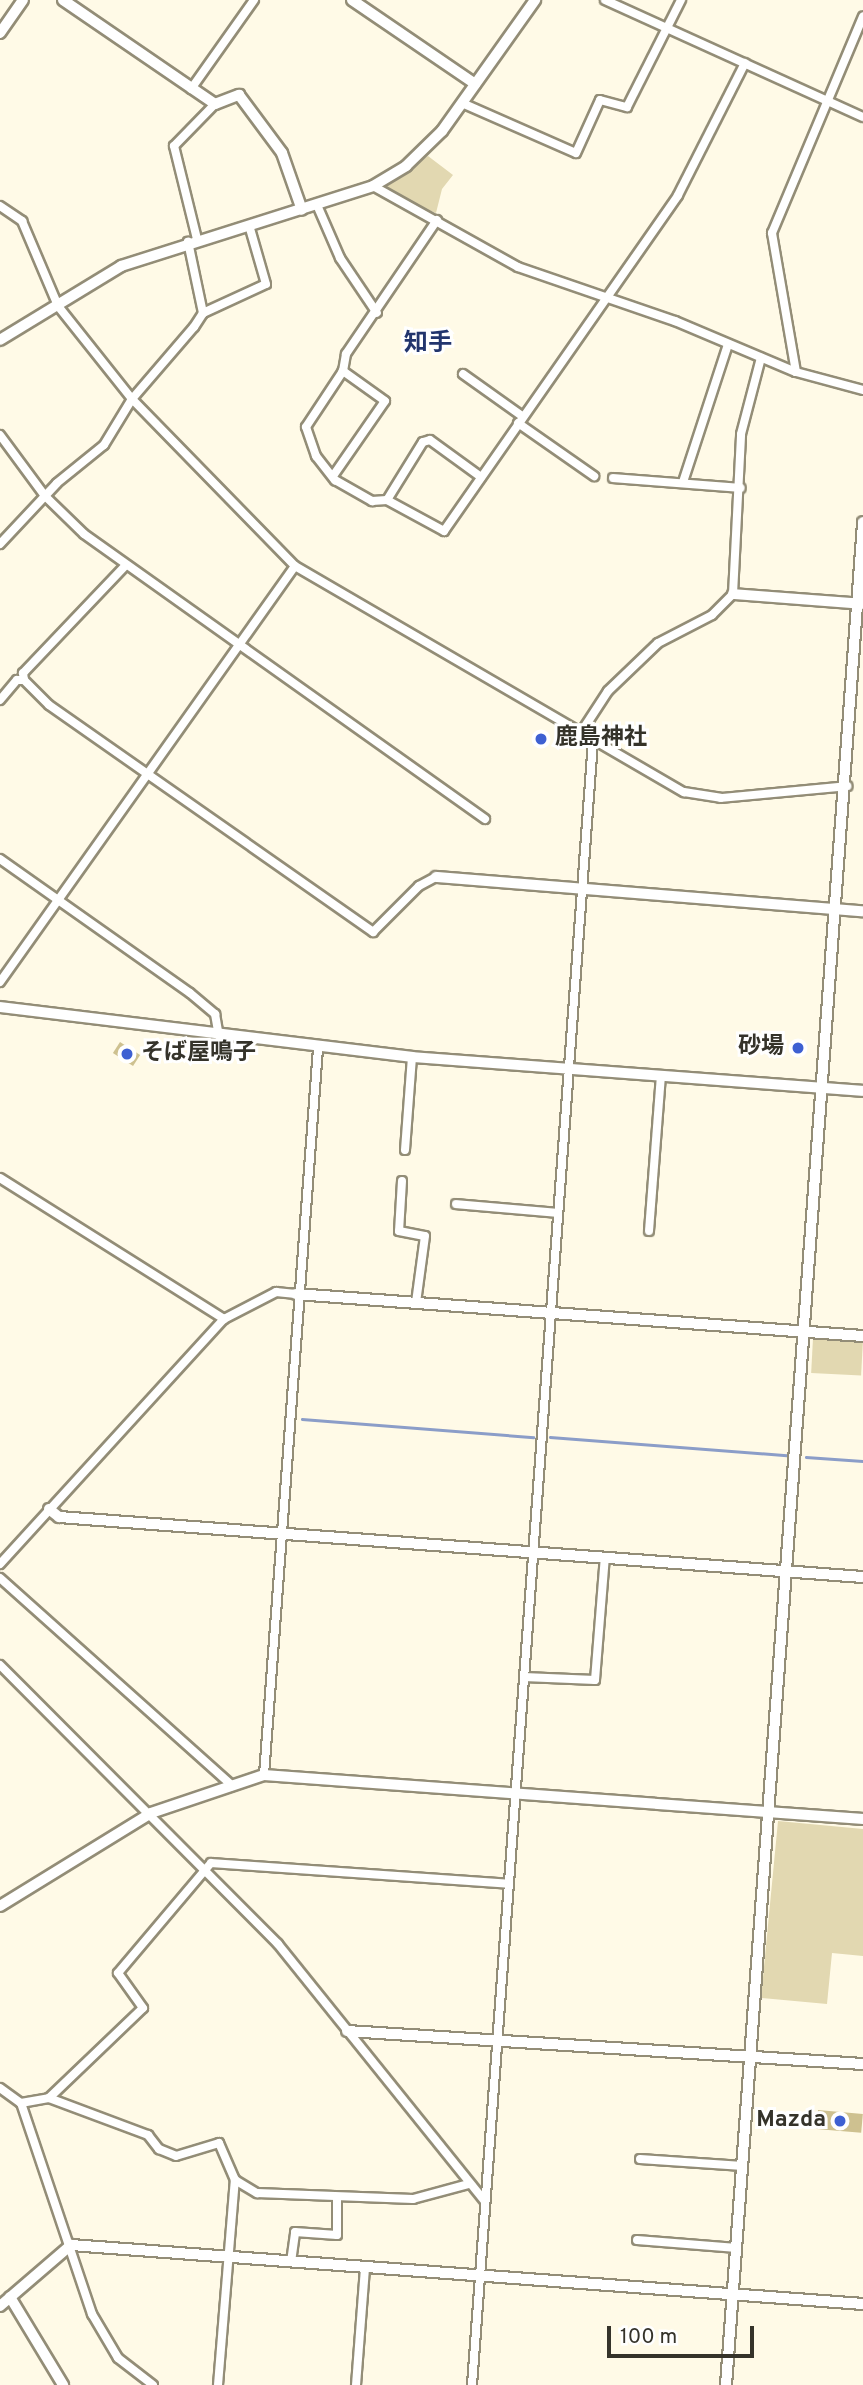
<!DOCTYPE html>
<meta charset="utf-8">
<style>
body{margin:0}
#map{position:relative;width:863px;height:2385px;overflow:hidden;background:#fffae7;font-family:Overpass,"Noto Sans JP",sans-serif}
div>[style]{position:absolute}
.green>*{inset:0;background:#e2d8b1;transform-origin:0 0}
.stream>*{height:2.5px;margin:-1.25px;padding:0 1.25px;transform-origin:1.25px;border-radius:1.25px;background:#8b9dc8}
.building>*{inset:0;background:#cec190;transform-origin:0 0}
.roads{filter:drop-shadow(2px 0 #938d77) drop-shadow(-2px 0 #938d77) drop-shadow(0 2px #938d77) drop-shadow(0 -2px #938d77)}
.minor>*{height:8px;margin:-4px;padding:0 4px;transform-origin:4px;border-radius:4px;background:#fff}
.tertiary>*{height:10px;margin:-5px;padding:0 5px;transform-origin:5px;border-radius:5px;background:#fff}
.dots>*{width:19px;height:19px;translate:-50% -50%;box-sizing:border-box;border:4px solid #fff;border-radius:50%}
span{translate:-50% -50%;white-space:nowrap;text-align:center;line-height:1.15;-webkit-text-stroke:6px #fff;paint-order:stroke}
.poi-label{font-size:23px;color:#35332a;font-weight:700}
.left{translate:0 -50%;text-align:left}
.right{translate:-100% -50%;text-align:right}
.neighbourhood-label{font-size:24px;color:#22356d;font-weight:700}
.scale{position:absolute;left:607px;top:2326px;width:147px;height:32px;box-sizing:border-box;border:4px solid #35332a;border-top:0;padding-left:9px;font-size:21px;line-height:24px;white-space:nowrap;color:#35332a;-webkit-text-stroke:5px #fff;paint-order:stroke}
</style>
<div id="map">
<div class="green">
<i style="clip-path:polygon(428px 156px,453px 175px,442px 189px,436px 213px,384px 192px,384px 186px)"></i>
<i style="left:813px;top:1338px;width:50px;height:35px;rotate:3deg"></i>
<i style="clip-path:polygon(778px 1821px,863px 1829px,863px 1956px,832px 1953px,827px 2004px,761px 1998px)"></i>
</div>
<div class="stream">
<i style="left:302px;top:1419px;width:232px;rotate:4.5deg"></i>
<i style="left:550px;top:1437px;width:237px;rotate:4.4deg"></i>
<i style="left:806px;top:1457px;width:57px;rotate:4deg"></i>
</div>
<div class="building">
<i style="left:120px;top:1042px;width:24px;height:13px;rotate:33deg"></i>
<i style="left:818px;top:2110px;width:45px;height:19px;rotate:5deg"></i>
</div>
<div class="roads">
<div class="minor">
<i style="left:605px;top:0;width:283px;rotate:24.4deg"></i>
<i style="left:191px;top:89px;width:109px;rotate:-54.7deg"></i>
<i style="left:462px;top:103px;width:124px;rotate:23.7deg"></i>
<i style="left:576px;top:153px;width:58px;rotate:-65.6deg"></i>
<i style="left:600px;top:100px;width:28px;rotate:15deg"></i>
<i style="left:627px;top:107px;width:120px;rotate:-63.2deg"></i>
<i style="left:373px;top:186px;width:166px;rotate:29.2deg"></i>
<i style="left:518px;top:267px;width:166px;rotate:19deg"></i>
<i style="left:675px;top:321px;width:131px;rotate:22.9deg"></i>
<i style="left:796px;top:372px;width:69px;rotate:15deg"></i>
<i style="left:317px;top:205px;width:58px;rotate:66.5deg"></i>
<i style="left:340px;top:258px;width:66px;rotate:56.1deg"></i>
<i style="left:0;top:206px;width:27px;rotate:34deg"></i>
<i style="left:22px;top:221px;width:92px;rotate:67deg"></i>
<i style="left:58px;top:306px;width:119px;rotate:51.5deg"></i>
<i style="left:132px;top:399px;width:233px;rotate:45.7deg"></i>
<i style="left:295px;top:566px;width:450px;rotate:30.2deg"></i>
<i style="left:684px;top:792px;width:37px;rotate:9deg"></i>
<i style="left:721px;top:798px;width:127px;rotate:-5.4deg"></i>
<i style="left:437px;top:220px;width:162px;rotate:124.2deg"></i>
<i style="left:346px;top:354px;width:17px;rotate:100deg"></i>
<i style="left:343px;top:371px;width:67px;rotate:123.5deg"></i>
<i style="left:306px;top:427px;width:31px;rotate:71deg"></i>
<i style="left:316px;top:456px;width:31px;rotate:52deg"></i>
<i style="left:335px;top:480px;width:43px;rotate:29.6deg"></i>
<i style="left:372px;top:501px;width:15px;rotate:-4deg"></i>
<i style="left:387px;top:500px;width:65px;rotate:28.5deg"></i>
<i style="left:444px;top:531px;width:409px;rotate:-55.1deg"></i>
<i style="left:678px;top:195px;width:148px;rotate:-63.1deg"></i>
<i style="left:197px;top:239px;width:96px;rotate:-103.9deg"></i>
<i style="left:174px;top:146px;width:59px;rotate:-45.7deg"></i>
<i style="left:203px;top:313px;width:69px;rotate:-24.7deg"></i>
<i style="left:266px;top:284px;width:61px;rotate:-106.1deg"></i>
<i style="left:796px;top:372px;width:141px;rotate:-99.8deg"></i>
<i style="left:772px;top:233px;width:235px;rotate:-67.2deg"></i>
<i style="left:463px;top:374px;width:72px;rotate:35.4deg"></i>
<i style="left:518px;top:423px;width:93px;rotate:34.9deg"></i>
<i style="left:0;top:435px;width:76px;rotate:53.6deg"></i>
<i style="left:45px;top:496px;width:54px;rotate:44.3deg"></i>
<i style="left:84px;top:534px;width:492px;rotate:35.4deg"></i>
<i style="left:333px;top:476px;width:91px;rotate:-55.3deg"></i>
<i style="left:385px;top:401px;width:52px;rotate:-144.5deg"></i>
<i style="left:613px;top:478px;width:128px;rotate:4.5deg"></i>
<i style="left:683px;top:482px;width:145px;rotate:-71.9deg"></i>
<i style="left:387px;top:500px;width:68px;rotate:-58.2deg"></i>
<i style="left:423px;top:442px;width:7px;rotate:-16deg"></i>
<i style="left:430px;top:440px;width:63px;rotate:36deg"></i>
<i style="left:0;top:544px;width:83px;rotate:-46.9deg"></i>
<i style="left:57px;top:483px;width:60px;rotate:-39deg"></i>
<i style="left:104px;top:445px;width:54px;rotate:-58.7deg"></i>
<i style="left:132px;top:399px;width:95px;rotate:-49.3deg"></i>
<i style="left:194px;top:327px;width:17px;rotate:-57deg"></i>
<i style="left:203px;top:313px;width:73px;rotate:-101.9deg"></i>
<i style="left:125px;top:566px;width:148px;rotate:133.6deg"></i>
<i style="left:23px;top:673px;width:7px;rotate:82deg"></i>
<i style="left:24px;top:680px;width:35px;rotate:45deg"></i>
<i style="left:49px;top:705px;width:396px;rotate:35deg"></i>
<i style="left:373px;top:932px;width:65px;rotate:-45deg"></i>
<i style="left:419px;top:886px;width:19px;rotate:-28deg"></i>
<i style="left:0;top:700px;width:26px;rotate:-50deg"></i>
<i style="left:17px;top:680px;width:7px"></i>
<i style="left:580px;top:734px;width:51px;rotate:-56.9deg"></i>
<i style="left:608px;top:691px;width:69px;rotate:-43.8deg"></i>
<i style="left:658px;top:643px;width:61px;rotate:-27.4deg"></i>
<i style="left:712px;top:615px;width:30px;rotate:-45deg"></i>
<i style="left:733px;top:594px;width:160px;rotate:-87.1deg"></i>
<i style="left:741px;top:434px;width:79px;rotate:-75.3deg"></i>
<i style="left:0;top:859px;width:232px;rotate:35.2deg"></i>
<i style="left:190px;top:993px;width:33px;rotate:40deg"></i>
<i style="left:215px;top:1014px;width:22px;rotate:80deg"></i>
<i style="left:0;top:982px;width:510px;rotate:-54.66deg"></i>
<i style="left:405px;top:1150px;width:93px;rotate:-85.7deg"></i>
<i style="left:0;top:1178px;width:265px;rotate:32.2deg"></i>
<i style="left:402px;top:1181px;width:50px;rotate:93.4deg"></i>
<i style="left:399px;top:1231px;width:26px;rotate:11deg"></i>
<i style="left:425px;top:1236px;width:68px;rotate:97.7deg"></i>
<i style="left:456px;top:1204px;width:102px;rotate:5deg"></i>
<i style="left:649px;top:1231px;width:155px;rotate:-85.6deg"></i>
<i style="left:0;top:1564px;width:332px;rotate:-47.6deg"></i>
<i style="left:224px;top:1319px;width:59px;rotate:-27.4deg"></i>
<i style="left:276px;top:1292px;width:20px;rotate:6deg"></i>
<i style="left:0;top:1578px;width:312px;rotate:41.8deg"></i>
<i style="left:0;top:1665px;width:394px;rotate:45.1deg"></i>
<i style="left:278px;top:1944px;width:329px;rotate:51.2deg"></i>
<i style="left:524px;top:1677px;width:71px;rotate:2.4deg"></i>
<i style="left:595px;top:1680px;width:123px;rotate:-85.4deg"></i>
<i style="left:264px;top:1775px;width:729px;rotate:-85.75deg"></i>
<i style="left:0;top:2088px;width:26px;rotate:36deg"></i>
<i style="left:21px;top:2103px;width:223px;rotate:71.4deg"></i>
<i style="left:92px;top:2314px;width:51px;rotate:59.4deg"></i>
<i style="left:118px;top:2358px;width:44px;rotate:37.6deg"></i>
<i style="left:49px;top:2098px;width:106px;rotate:20.5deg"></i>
<i style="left:148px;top:2135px;width:18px;rotate:52deg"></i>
<i style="left:159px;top:2149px;width:18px;rotate:22deg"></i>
<i style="left:176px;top:2156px;width:45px;rotate:-16.8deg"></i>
<i style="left:219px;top:2143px;width:40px;rotate:66.6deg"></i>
<i style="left:235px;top:2180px;width:26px;rotate:31deg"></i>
<i style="left:257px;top:2193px;width:156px;rotate:2.2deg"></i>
<i style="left:413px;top:2199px;width:58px;rotate:-15deg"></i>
<i style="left:21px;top:2103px;width:28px;rotate:-10deg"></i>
<i style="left:49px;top:2098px;width:130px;rotate:-43.8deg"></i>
<i style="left:143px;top:2008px;width:43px;rotate:-125.5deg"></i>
<i style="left:118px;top:1973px;width:144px;rotate:-49.8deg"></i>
<i style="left:211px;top:1863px;width:298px;rotate:4deg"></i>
<i style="left:640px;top:2159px;width:103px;rotate:3.9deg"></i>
<i style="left:637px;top:2240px;width:100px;rotate:4.6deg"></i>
<i style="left:291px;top:2262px;width:30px;rotate:-82deg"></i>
<i style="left:295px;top:2232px;width:42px;rotate:4.1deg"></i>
<i style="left:337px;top:2235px;width:38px;rotate:-90deg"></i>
<i style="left:218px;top:2385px;width:206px;rotate:-85.3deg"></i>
<i style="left:356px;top:2385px;width:118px;rotate:-85.6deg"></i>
<i style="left:472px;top:2385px;width:1646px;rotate:-85.79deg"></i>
</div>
<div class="tertiary">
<i style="left:63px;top:0;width:184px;rotate:34.4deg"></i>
<i style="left:215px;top:104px;width:26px;rotate:-21deg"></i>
<i style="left:239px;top:95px;width:72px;rotate:53.4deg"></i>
<i style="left:282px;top:153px;width:60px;rotate:70.7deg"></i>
<i style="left:352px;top:0;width:149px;rotate:34.3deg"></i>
<i style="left:0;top:33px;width:40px;rotate:-55.1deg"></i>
<i style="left:0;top:340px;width:142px;rotate:-31.4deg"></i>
<i style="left:121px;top:266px;width:264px;rotate:-17.6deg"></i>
<i style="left:373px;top:186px;width:39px;rotate:-31deg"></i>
<i style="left:406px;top:166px;width:50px;rotate:-44.2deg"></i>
<i style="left:442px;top:131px;width:161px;rotate:-54.6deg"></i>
<i style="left:733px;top:594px;width:130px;rotate:4.4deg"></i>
<i style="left:436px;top:877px;width:428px;rotate:4.6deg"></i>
<i style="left:0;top:1007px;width:415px;rotate:6.9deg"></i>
<i style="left:412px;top:1057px;width:452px;rotate:4.3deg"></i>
<i style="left:296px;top:1294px;width:569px;rotate:4.24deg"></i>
<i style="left:49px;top:1509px;width:13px;rotate:39deg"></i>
<i style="left:59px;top:1517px;width:806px;rotate:4.27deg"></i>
<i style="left:0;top:1906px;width:177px;rotate:-31.6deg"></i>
<i style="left:151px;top:1813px;width:119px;rotate:-18.6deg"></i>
<i style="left:264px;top:1775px;width:601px;rotate:4.2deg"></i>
<i style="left:347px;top:2031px;width:517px;rotate:3.66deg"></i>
<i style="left:10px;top:2297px;width:103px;rotate:58.9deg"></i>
<i style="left:0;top:2306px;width:94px;rotate:-40.7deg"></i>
<i style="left:71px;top:2245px;width:794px;rotate:4.26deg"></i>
<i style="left:726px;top:2385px;width:1868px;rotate:-85.79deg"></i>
</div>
</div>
<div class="dots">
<i style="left:541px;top:739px;background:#3e60d2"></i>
<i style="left:798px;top:1048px;background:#3e60d2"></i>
<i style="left:127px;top:1054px;background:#3e60d2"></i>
<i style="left:840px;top:2121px;background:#3e60d2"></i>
</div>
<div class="poi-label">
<span class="left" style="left:555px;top:739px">鹿島神社</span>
<span class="right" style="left:784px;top:1048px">砂場</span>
<span class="left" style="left:141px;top:1054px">そば屋鳴子</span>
<span class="right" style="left:826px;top:2121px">Mazda</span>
</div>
<div class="neighbourhood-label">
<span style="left:428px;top:345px">知手</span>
</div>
<div class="scale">100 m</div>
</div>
